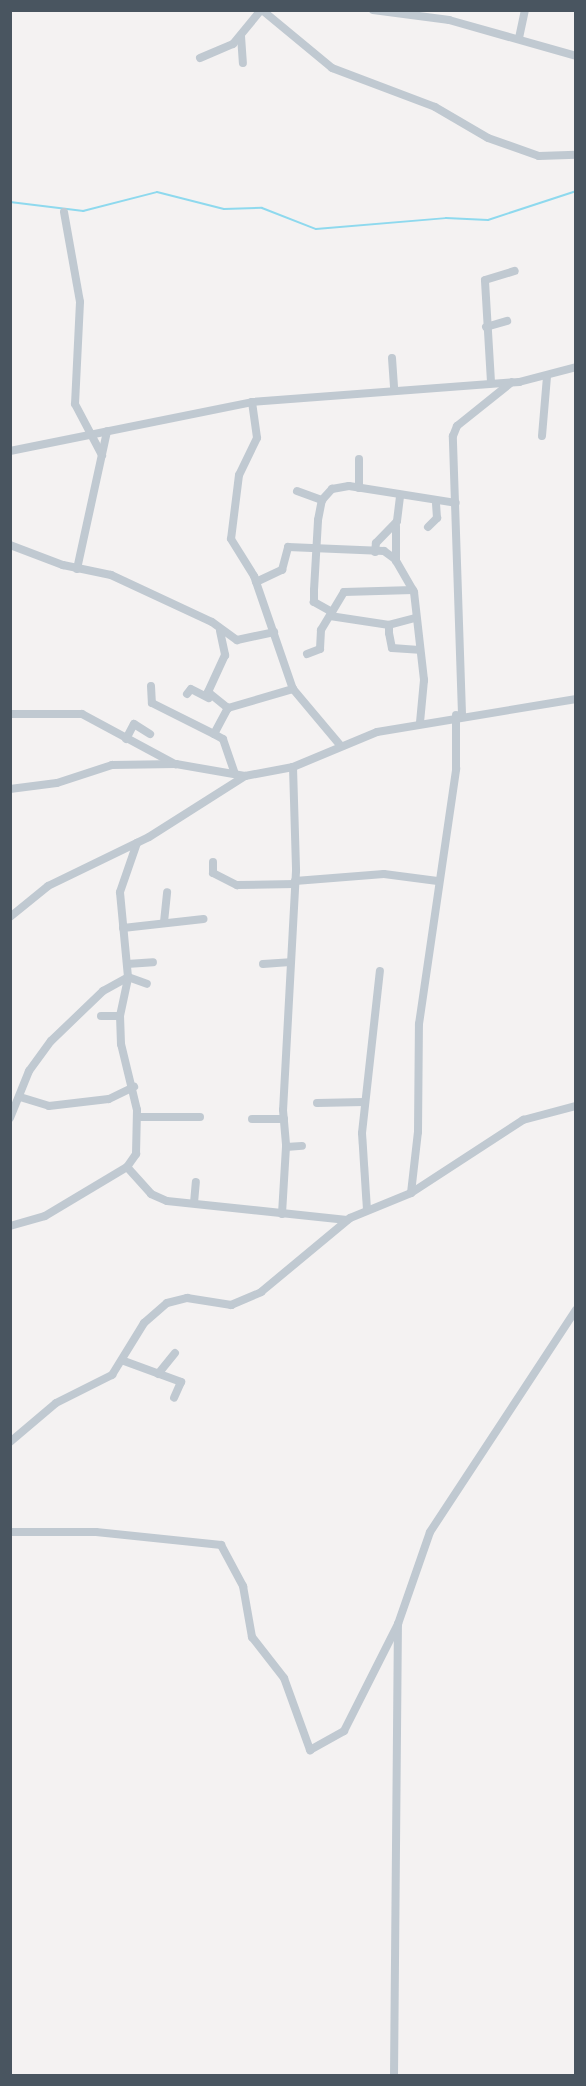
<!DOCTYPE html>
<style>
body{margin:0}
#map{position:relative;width:586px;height:2086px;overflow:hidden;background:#f4f2f2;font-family:"Nunito Sans",sans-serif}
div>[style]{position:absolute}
.stream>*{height:2px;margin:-1px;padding:0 1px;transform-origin:1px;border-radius:1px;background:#8ed9ee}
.minor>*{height:8px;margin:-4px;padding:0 4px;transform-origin:4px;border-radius:4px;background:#c0c9d1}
span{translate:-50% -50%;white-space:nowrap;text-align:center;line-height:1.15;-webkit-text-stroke:4.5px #fff;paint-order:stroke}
.frame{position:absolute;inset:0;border:12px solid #495560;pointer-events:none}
</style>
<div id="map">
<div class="stream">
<i style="left:10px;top:202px;width:74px;rotate:7deg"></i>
<i style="left:83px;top:211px;width:76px;rotate:-14.4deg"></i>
<i style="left:157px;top:192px;width:69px;rotate:14.2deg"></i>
<i style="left:224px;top:209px;width:38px;rotate:-2deg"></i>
<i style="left:262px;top:208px;width:58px;rotate:21.3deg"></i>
<i style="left:316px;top:229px;width:130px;rotate:-4.8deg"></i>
<i style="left:446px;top:218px;width:42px;rotate:2.7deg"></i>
<i style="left:488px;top:220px;width:93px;rotate:-18.2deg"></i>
</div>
<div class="minor">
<i style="left:262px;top:10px;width:91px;rotate:39.6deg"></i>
<i style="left:332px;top:68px;width:110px;rotate:20.7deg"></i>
<i style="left:435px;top:107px;width:61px;rotate:30.3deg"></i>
<i style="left:488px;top:138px;width:54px;rotate:19.4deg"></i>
<i style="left:539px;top:156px;width:37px;rotate:-2deg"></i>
<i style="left:373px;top:10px;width:77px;rotate:7.5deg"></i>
<i style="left:449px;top:20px;width:132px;rotate:15.8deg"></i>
<i style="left:241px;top:36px;width:27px;rotate:86deg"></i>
<i style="left:519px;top:38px;width:29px;rotate:-78deg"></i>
<i style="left:200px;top:58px;width:36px;rotate:-23deg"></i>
<i style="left:233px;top:44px;width:44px;rotate:-50.5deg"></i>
<i style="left:64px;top:212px;width:91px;rotate:79.9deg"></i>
<i style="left:80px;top:302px;width:102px;rotate:92.8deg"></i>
<i style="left:75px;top:404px;width:58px;rotate:62.1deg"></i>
<i style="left:486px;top:327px;width:22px;rotate:-16deg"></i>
<i style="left:392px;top:358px;width:31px;rotate:86deg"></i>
<i style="left:491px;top:382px;width:102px;rotate:-93.4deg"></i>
<i style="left:485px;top:280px;width:31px;rotate:-17deg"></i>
<i style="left:252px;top:402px;width:36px;rotate:82deg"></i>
<i style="left:257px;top:438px;width:41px;rotate:115.9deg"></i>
<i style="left:239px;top:475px;width:64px;rotate:97.1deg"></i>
<i style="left:231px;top:539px;width:44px;rotate:58.1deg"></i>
<i style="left:254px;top:576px;width:120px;rotate:71deg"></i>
<i style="left:293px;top:689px;width:73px;rotate:50deg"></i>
<i style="left:542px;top:436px;width:60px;rotate:-85.2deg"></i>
<i style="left:10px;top:451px;width:247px;rotate:-11.4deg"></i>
<i style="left:252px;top:402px;width:268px;rotate:-4.3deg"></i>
<i style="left:519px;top:382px;width:59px;rotate:-14.7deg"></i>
<i style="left:359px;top:488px;width:29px;rotate:-90deg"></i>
<i style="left:297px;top:491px;width:27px;rotate:20deg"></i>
<i style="left:396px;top:526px;width:35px;rotate:90deg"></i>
<i style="left:428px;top:527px;width:13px;rotate:-45deg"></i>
<i style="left:437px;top:518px;width:14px;rotate:-94deg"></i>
<i style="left:10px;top:545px;width:57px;rotate:20.7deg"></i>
<i style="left:63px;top:565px;width:49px;rotate:11.8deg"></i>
<i style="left:111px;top:575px;width:111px;rotate:25deg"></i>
<i style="left:212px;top:622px;width:31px;rotate:36deg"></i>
<i style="left:237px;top:640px;width:38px;rotate:-12deg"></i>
<i style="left:375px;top:552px;width:9px;rotate:-84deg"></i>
<i style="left:376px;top:543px;width:30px;rotate:-46deg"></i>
<i style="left:397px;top:521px;width:25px;rotate:-83deg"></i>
<i style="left:77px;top:569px;width:141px;rotate:-77.7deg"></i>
<i style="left:256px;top:582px;width:29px;rotate:-25deg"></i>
<i style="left:282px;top:570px;width:24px;rotate:-75deg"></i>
<i style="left:288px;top:547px;width:96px;rotate:2.4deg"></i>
<i style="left:384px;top:551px;width:14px;rotate:36deg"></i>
<i style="left:395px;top:559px;width:38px;rotate:60deg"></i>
<i style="left:414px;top:592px;width:89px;rotate:83.5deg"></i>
<i style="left:424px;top:680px;width:42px;rotate:95.4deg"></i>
<i style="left:332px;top:612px;width:23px;rotate:-59deg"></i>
<i style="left:344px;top:592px;width:69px;rotate:-1.7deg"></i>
<i style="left:330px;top:616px;width:60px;rotate:8.7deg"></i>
<i style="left:415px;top:618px;width:27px;rotate:165deg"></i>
<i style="left:389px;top:625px;width:8px;rotate:90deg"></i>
<i style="left:389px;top:633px;width:15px;rotate:79deg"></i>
<i style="left:392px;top:648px;width:27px;rotate:4deg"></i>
<i style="left:220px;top:631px;width:25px;rotate:78deg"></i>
<i style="left:225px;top:655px;width:41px;rotate:114.7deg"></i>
<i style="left:208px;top:692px;width:26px;rotate:39deg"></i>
<i style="left:307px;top:654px;width:14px;rotate:-21deg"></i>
<i style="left:320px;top:649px;width:19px;rotate:-87deg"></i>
<i style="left:321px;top:630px;width:21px;rotate:-59deg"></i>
<i style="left:332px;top:612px;width:21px;rotate:-151deg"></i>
<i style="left:314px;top:602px;width:12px;rotate:-90deg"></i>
<i style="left:314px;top:590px;width:70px;rotate:-86.7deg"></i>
<i style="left:318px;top:520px;width:20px;rotate:-79deg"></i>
<i style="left:322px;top:500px;width:15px;rotate:-48deg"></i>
<i style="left:332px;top:489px;width:17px;rotate:-10deg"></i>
<i style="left:349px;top:486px;width:108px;rotate:9deg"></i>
<i style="left:151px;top:686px;width:17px;rotate:87deg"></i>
<i style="left:152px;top:703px;width:69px;rotate:26.6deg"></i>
<i style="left:187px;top:694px;width:6px;rotate:-51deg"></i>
<i style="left:191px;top:689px;width:20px;rotate:27deg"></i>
<i style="left:10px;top:714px;width:72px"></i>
<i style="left:82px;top:714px;width:106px;rotate:28.3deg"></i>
<i style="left:462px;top:714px;width:278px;rotate:-91.9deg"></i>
<i style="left:453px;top:436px;width:11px;rotate:-68deg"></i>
<i style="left:457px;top:426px;width:70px;rotate:-38.7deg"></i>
<i style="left:126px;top:739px;width:17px;rotate:-62deg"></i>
<i style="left:134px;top:724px;width:19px;rotate:32deg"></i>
<i style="left:293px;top:767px;width:104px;rotate:88.3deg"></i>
<i style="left:296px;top:871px;width:239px;rotate:93.1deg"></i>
<i style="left:283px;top:1110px;width:37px;rotate:85deg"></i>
<i style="left:286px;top:1147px;width:16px;rotate:-4deg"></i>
<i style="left:235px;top:774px;width:37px;rotate:-109deg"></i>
<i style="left:223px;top:739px;width:10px;rotate:-151deg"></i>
<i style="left:214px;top:734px;width:30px;rotate:-62deg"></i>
<i style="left:228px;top:708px;width:68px;rotate:-16.3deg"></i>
<i style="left:10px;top:789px;width:47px;rotate:-7.3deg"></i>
<i style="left:57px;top:783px;width:58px;rotate:-18.1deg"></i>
<i style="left:112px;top:765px;width:64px;rotate:-0.9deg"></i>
<i style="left:176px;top:764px;width:70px;rotate:9.9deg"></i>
<i style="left:245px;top:776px;width:49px;rotate:-10.6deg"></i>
<i style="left:293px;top:767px;width:91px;rotate:-22.6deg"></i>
<i style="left:377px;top:732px;width:202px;rotate:-9.4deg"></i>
<i style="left:213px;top:862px;width:11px;rotate:90deg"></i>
<i style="left:213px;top:873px;width:27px;rotate:27deg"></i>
<i style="left:237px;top:885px;width:58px;rotate:-1deg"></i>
<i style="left:295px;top:881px;width:89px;rotate:-4.5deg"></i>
<i style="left:384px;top:874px;width:54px;rotate:7.4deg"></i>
<i style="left:10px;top:917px;width:49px;rotate:-39.2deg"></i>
<i style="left:48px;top:886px;width:112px;rotate:-25.9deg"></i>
<i style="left:149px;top:837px;width:114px;rotate:-32.4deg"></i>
<i style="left:164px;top:922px;width:30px;rotate:-84deg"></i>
<i style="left:123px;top:928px;width:81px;rotate:-6.4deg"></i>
<i style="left:127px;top:964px;width:26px;rotate:-4deg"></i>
<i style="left:263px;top:964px;width:27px;rotate:-4deg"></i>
<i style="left:101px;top:1016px;width:19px"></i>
<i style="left:20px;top:1097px;width:30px;rotate:17deg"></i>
<i style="left:49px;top:1106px;width:60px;rotate:-6.7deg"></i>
<i style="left:109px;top:1099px;width:28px;rotate:-26deg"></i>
<i style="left:317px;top:1103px;width:47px;rotate:-1.2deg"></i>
<i style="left:138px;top:1117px;width:62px"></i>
<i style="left:10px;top:1118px;width:51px;rotate:-68deg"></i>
<i style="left:29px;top:1071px;width:37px;rotate:-54deg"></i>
<i style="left:51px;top:1041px;width:72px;rotate:-43.9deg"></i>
<i style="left:103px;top:991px;width:29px;rotate:-29deg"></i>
<i style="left:128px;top:977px;width:20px;rotate:20deg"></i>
<i style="left:252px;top:1119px;width:32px"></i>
<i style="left:127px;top:1167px;width:36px;rotate:48deg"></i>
<i style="left:151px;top:1194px;width:17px;rotate:24deg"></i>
<i style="left:167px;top:1201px;width:181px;rotate:6deg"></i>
<i style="left:411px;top:1193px;width:61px;rotate:-83.5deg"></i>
<i style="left:418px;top:1132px;width:108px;rotate:-89.5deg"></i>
<i style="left:419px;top:1024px;width:258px;rotate:-81.7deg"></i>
<i style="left:456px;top:769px;width:54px;rotate:-90deg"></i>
<i style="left:194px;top:1203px;width:21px;rotate:-85deg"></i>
<i style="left:367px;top:1210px;width:77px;rotate:-93.7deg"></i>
<i style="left:362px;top:1133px;width:163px;rotate:-83.7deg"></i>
<i style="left:282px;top:1214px;width:67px;rotate:-86.6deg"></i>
<i style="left:10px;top:1226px;width:36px;rotate:-16deg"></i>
<i style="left:45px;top:1216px;width:96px;rotate:-30.9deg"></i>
<i style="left:127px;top:1167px;width:16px;rotate:-55deg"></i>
<i style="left:136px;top:1154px;width:44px;rotate:-88.7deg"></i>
<i style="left:137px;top:1110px;width:68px;rotate:-103.6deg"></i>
<i style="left:121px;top:1044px;width:28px;rotate:-92deg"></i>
<i style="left:120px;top:1016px;width:40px;rotate:-78deg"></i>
<i style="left:128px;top:977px;width:85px;rotate:-95.4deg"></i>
<i style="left:120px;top:892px;width:52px;rotate:-70.9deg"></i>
<i style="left:124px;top:1361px;width:61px;rotate:20.2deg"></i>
<i style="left:181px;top:1382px;width:17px;rotate:114deg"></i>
<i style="left:158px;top:1374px;width:27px;rotate:-51deg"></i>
<i style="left:10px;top:1442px;width:60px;rotate:-40.3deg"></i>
<i style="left:56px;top:1403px;width:63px;rotate:-26.6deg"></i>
<i style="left:112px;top:1375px;width:61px;rotate:-58.4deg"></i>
<i style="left:144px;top:1323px;width:30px;rotate:-41deg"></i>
<i style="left:167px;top:1303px;width:21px;rotate:-14deg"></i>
<i style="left:187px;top:1298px;width:45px;rotate:9deg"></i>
<i style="left:231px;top:1305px;width:33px;rotate:-23deg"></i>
<i style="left:261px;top:1292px;width:116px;rotate:-39.7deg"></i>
<i style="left:350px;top:1218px;width:66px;rotate:-22.3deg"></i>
<i style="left:411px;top:1193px;width:134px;rotate:-33.1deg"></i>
<i style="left:523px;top:1120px;width:55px;rotate:-14.8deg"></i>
<i style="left:10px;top:1532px;width:86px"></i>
<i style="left:96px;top:1532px;width:126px;rotate:5.9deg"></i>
<i style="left:221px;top:1545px;width:47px;rotate:61.8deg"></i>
<i style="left:243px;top:1586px;width:52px;rotate:80deg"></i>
<i style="left:252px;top:1637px;width:52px;rotate:52deg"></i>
<i style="left:284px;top:1678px;width:77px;rotate:70.1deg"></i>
<i style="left:310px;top:1750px;width:39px;rotate:-29deg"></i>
<i style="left:344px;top:1731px;width:120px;rotate:-63.2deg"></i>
<i style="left:394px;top:2076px;width:452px;rotate:-89.5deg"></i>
<i style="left:398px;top:1624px;width:97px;rotate:-70.8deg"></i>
<i style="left:430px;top:1532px;width:266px;rotate:-56.7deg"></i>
</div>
<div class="frame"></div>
</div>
